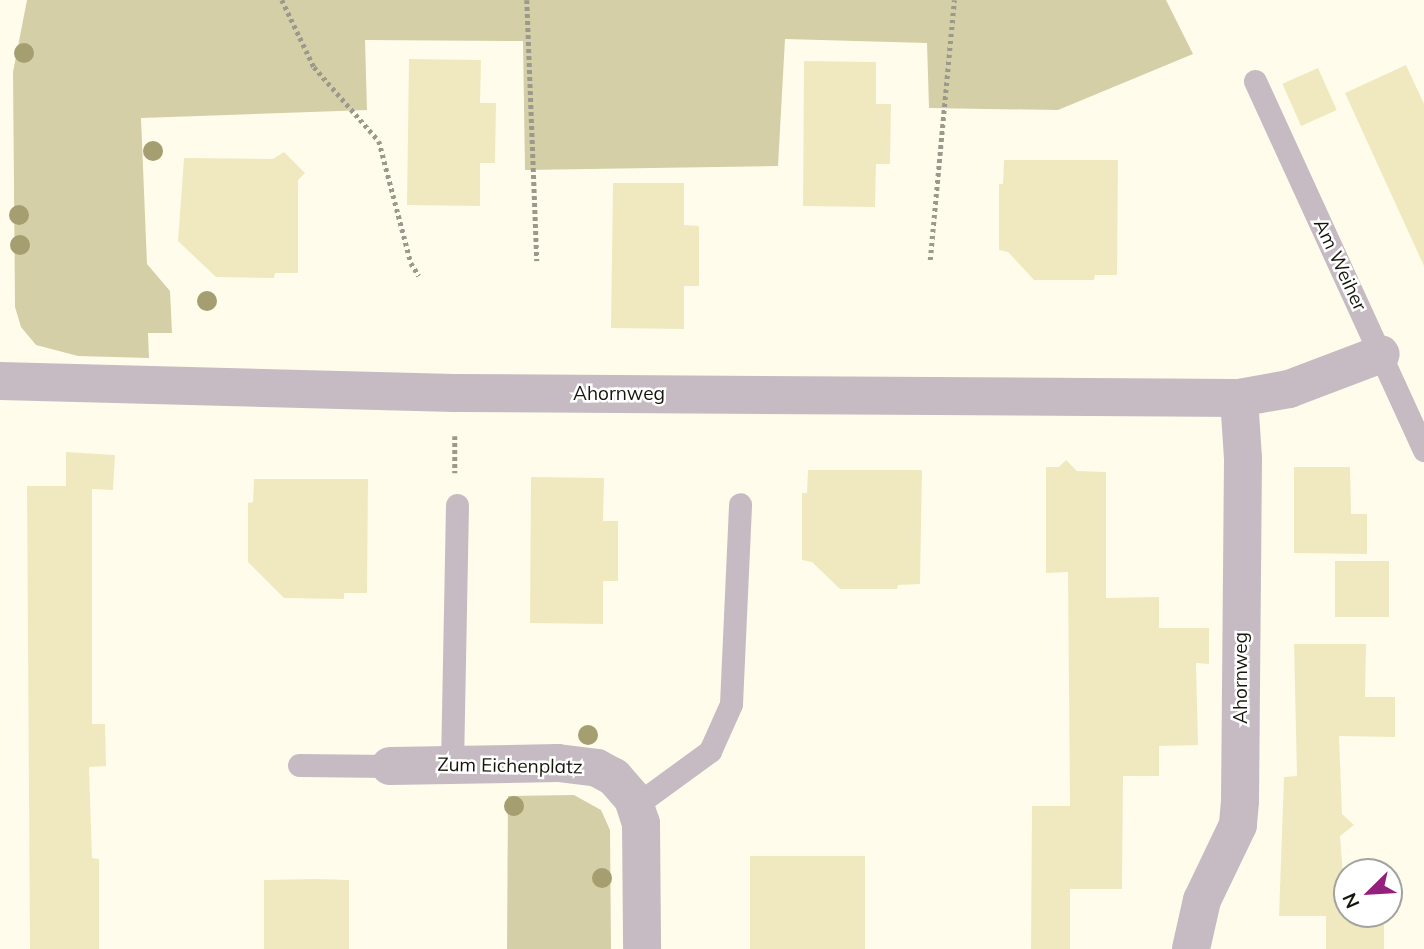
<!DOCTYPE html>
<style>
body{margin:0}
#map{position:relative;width:1424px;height:949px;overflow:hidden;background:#fffcec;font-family:Mulish,sans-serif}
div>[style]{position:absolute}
.green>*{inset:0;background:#d5cfa7}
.building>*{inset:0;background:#f0e9c0;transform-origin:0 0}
.path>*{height:4.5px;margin-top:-2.25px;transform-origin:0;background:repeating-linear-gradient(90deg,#9b998c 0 3.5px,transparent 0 7px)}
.service>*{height:23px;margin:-11.5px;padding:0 11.5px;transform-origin:11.5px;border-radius:11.5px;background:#c6bbc2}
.minor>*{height:38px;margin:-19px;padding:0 19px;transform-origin:19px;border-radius:19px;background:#c6bbc2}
.trees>*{width:20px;height:20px;margin:-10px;border-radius:50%;background:#a59e70}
span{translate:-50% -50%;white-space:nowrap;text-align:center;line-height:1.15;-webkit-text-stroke:5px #fff;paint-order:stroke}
.street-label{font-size:19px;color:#17160d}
.north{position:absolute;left:1333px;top:858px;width:70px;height:70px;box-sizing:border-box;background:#fff;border:2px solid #a2a29e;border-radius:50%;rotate:246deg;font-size:19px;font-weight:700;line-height:28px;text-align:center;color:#17160d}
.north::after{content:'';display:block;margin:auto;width:24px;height:32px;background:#941f7c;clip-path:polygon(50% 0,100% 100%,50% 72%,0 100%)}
</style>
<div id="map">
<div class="green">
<i style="clip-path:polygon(27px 0,1166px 0,1193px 54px,1058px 110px,929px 108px,927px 43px,785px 39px,778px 166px,525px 170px,523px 41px,365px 40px,367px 110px,141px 118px,147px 264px,170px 291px,172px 333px,148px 333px,149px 358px,78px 356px,36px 345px,21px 327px,15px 307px,13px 72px)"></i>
<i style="clip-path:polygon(574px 795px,601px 810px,610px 830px,611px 949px,507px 949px,508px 796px)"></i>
</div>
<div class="building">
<i style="clip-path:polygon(409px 59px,481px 60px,480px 103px,496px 103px,495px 163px,480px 163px,480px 206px,407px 205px)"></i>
<i style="clip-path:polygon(804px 61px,876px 62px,876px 104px,891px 104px,890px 164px,876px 164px,875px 207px,803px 206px)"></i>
<i style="clip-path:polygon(1406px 65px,1424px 104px,1424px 266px,1345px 93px)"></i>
<i style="left:1318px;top:68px;width:46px;height:39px;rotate:66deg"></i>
<i style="clip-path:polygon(284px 152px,305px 173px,298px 180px,298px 273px,275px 273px,274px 278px,216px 277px,178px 241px,184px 158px,273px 159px)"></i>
<i style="clip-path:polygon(1004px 160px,1118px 160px,1117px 275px,1095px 275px,1094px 280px,1034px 280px,1008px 252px,999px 250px,999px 184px,1003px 184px)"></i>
<i style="clip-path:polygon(613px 183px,684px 183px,684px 225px,699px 226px,699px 286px,684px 286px,684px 329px,611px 328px)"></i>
<i style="clip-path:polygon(66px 452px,115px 455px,113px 490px,92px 489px,92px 724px,105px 724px,106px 766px,89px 767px,92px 858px,99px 859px,99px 949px,30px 949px,27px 486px,66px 486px)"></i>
<i style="clip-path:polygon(1066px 460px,1077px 471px,1106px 472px,1106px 598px,1159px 597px,1159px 628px,1209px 628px,1209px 664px,1196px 663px,1198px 745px,1159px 746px,1159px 776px,1123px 776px,1122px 889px,1070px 889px,1070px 949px,1031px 949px,1032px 806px,1070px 806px,1068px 572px,1046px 573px,1046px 467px,1059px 467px)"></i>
<i style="clip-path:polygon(1294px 467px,1350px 467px,1351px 514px,1367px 514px,1367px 554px,1294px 553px)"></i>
<i style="clip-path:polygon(808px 470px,922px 470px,920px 584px,898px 585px,897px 589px,840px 589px,812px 562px,802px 560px,802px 493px,807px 493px)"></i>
<i style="clip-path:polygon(531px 477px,604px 478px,603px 521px,618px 521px,618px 581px,603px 581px,603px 624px,530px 623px)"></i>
<i style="clip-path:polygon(254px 479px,368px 479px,367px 593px,344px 593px,344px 599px,284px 598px,248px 562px,248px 503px,253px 502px)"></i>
<i style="left:1335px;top:561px;width:54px;height:56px"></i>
<i style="clip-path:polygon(1294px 644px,1366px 644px,1365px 697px,1395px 697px,1395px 737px,1339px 736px,1342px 814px,1354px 825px,1340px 836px,1346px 914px,1384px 914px,1384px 949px,1326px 949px,1326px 916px,1279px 916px,1284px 777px,1297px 776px)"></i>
<i style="left:750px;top:856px;width:115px;height:93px"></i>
<i style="clip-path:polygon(316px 879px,349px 880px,349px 949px,264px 949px,264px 880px)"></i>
</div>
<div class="path">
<i style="left:282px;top:0;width:74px;rotate:64.5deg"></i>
<i style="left:314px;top:67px;width:98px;rotate:48.7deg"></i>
<i style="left:379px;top:141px;width:126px;rotate:75.3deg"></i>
<i style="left:411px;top:263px;width:15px;rotate:58deg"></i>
<i style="left:527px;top:0;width:261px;rotate:87.8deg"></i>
<i style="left:930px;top:260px;width:261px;rotate:-84.7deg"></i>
<i style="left:455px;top:436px;width:37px;rotate:90deg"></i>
</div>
<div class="service">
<i style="left:1255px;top:81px;width:406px;rotate:65.4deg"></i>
<i style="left:299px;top:765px;width:91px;rotate:0.6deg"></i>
<i style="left:452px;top:765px;width:260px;rotate:-88.9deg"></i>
<i style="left:636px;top:805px;width:92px;rotate:-36.1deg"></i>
<i style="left:710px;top:751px;width:51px;rotate:-65.9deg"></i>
<i style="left:731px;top:704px;width:200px;rotate:-87.4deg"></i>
</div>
<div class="minor">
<i style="left:0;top:381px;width:454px;rotate:1.5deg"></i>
<i style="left:454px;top:393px;width:785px;rotate:0.36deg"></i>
<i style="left:1239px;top:398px;width:60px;rotate:86.2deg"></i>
<i style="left:1243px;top:458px;width:343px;rotate:90.5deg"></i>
<i style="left:1240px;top:801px;width:24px;rotate:95deg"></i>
<i style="left:1238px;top:825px;width:83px;rotate:115.6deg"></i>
<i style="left:1202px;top:900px;width:50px;rotate:102.7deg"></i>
<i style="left:1239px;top:398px;width:51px;rotate:-10.2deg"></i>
<i style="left:1289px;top:389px;width:98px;rotate:-20.8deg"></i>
<i style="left:390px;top:766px;width:168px;rotate:-1deg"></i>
<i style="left:558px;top:763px;width:39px;rotate:7deg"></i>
<i style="left:597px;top:768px;width:19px;rotate:28deg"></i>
<i style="left:614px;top:777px;width:29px;rotate:49deg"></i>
<i style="left:633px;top:799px;width:25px;rotate:72deg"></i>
<i style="left:641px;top:823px;width:126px;rotate:89.5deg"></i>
</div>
<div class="trees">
<i style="left:24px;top:53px"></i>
<i style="left:153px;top:151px"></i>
<i style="left:19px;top:215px"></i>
<i style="left:20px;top:245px"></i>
<i style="left:207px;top:301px"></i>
<i style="left:588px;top:735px"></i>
<i style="left:514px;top:806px"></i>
<i style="left:602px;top:878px"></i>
</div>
<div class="street-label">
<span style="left:1340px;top:265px;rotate:65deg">Am Weiher</span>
<span style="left:619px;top:394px">Ahornweg</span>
<span style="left:1241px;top:678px;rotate:-90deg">Ahornweg</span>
<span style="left:510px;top:766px;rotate:1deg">Zum Eichenplatz</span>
</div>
<div class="north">N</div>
</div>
